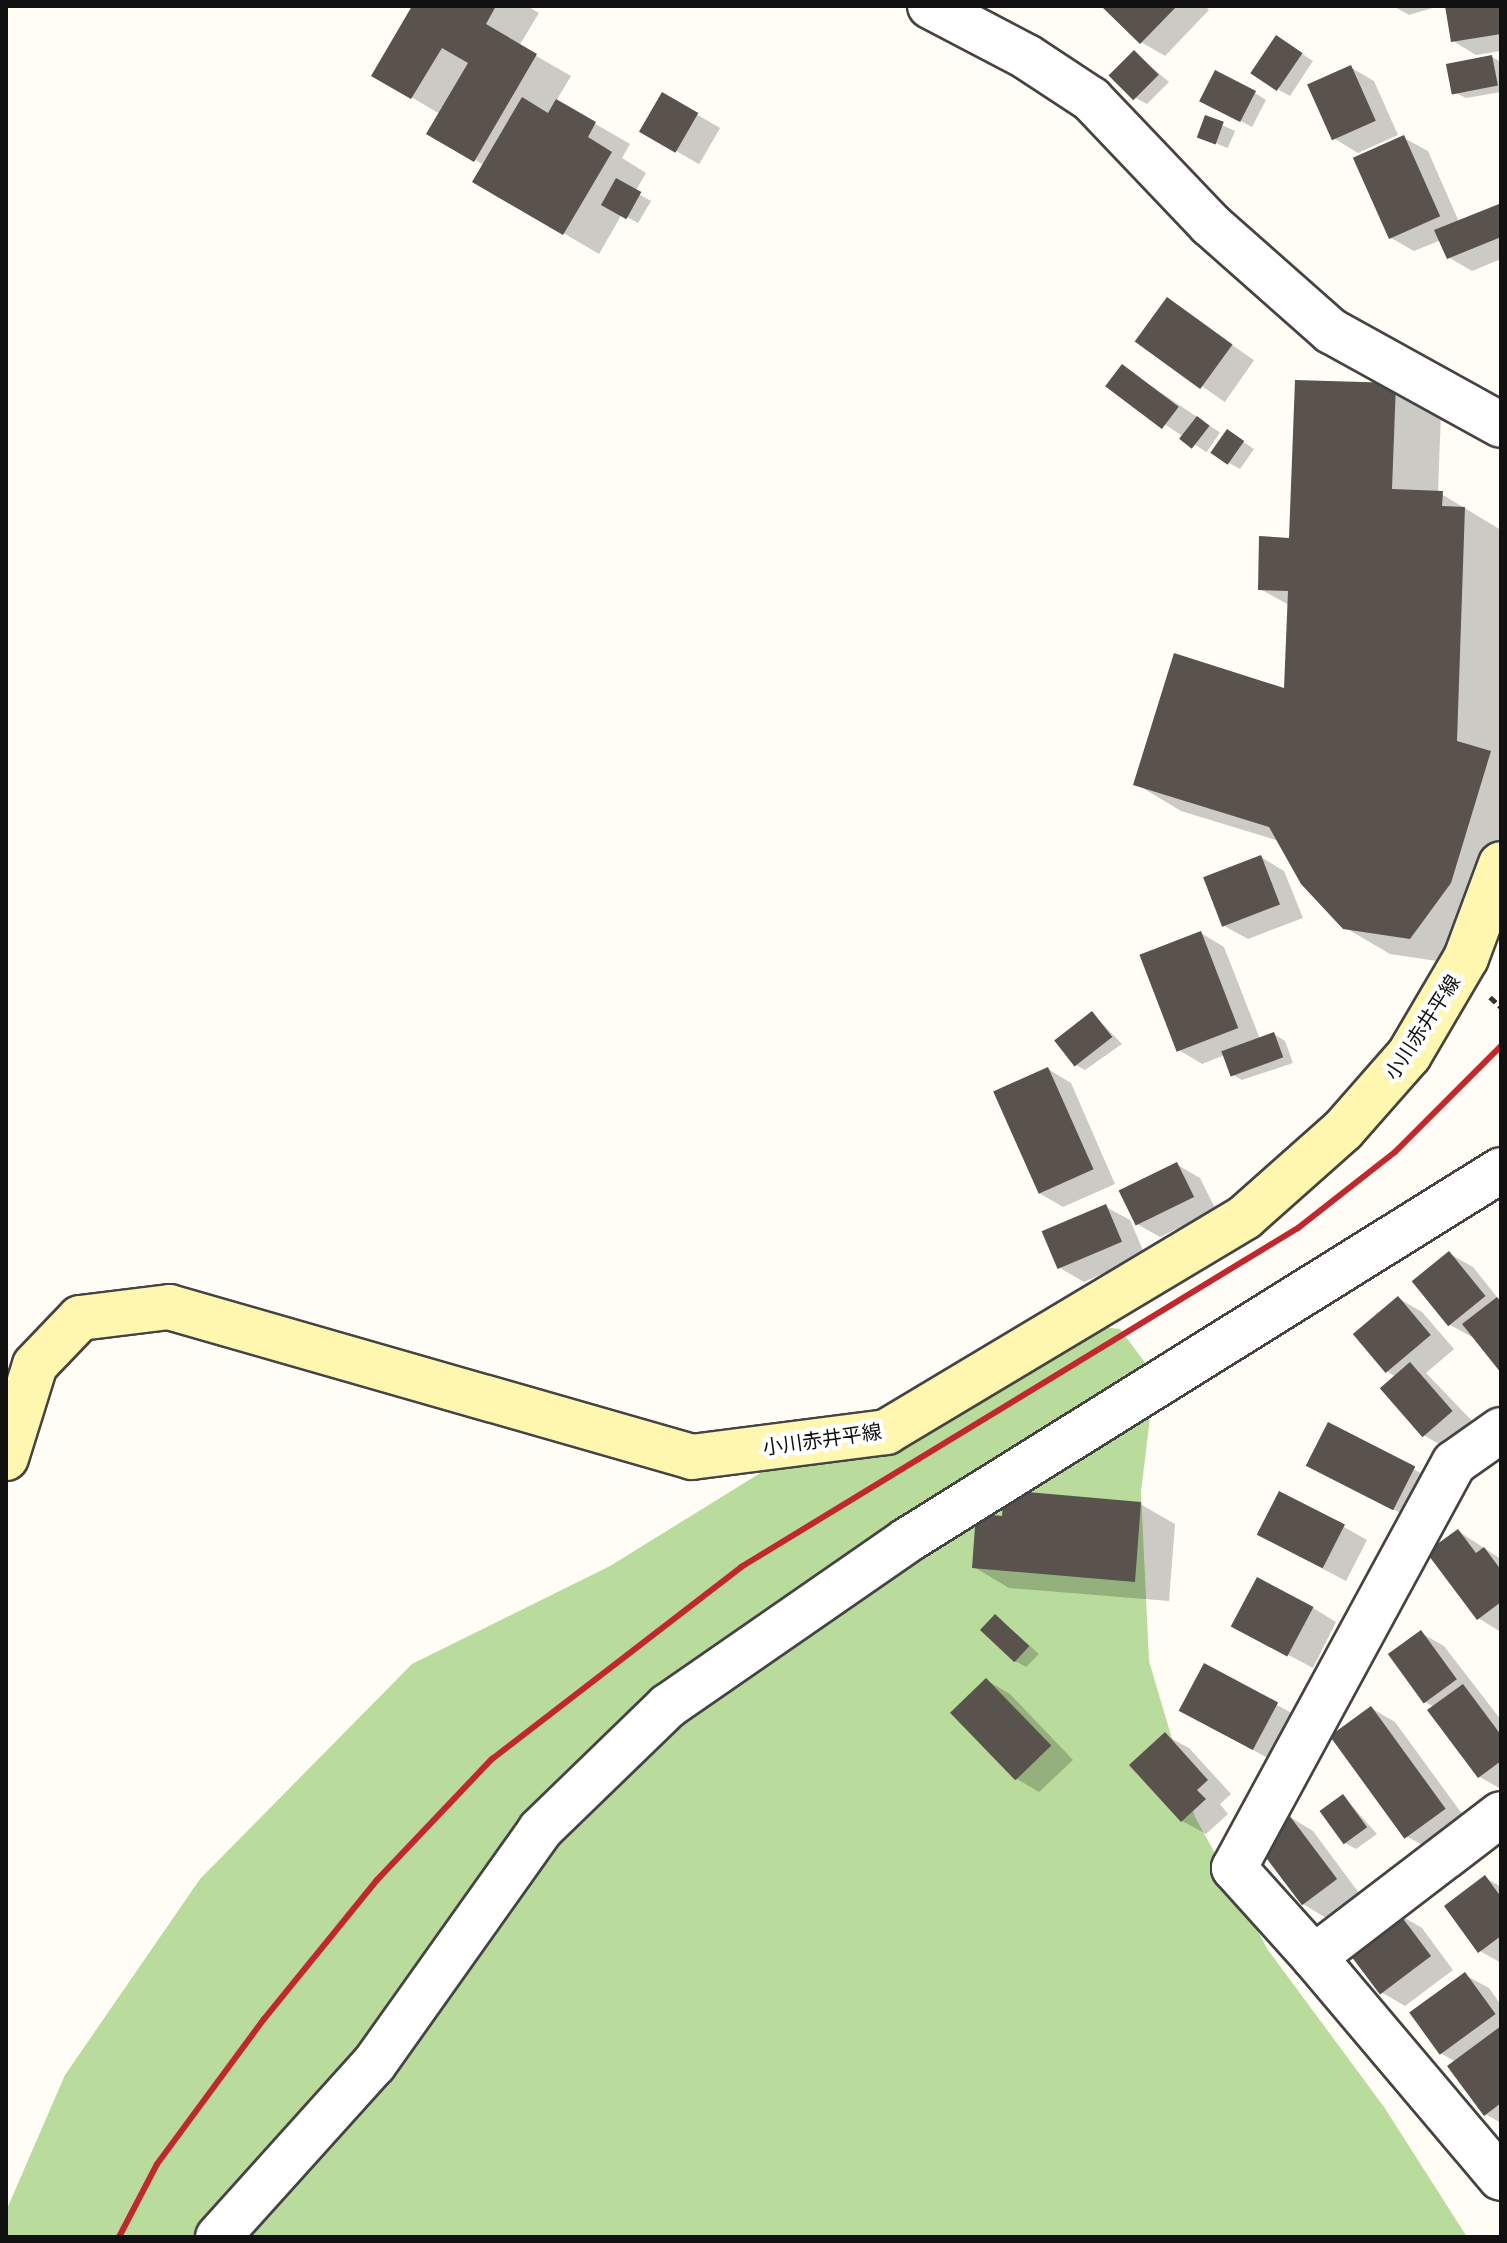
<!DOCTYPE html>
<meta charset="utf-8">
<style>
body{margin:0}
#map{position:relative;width:1507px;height:2243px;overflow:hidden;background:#fffdf5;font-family:Lora,"Noto Sans JP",serif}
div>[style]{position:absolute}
.forest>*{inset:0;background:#b9dc9c}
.shadow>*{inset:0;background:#0003;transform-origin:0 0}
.building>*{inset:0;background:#5a524d;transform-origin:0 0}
.path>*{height:5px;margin-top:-2.5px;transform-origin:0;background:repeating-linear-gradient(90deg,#333 0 8px,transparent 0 12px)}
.roads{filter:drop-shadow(2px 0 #444) drop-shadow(-2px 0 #444) drop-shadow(0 2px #444) drop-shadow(0 -2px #444)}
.street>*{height:44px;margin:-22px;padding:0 22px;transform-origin:22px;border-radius:22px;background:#fff}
.secondary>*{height:44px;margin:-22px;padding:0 22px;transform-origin:22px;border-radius:22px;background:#fff6b0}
.rail>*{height:6px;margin:-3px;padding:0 3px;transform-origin:3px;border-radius:3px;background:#c4262e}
span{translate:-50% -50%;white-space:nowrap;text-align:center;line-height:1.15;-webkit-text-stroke:8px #fff;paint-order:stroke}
.street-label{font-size:20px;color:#111}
.frame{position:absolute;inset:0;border:8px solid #111;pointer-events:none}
</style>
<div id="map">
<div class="forest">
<i style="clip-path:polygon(1071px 1323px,1120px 1329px,1155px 1376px,1141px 1492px,1149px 1661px,1195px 1817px,1268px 1950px,1384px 2107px,1467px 2237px,6px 2237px,6px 2211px,65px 2075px,200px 1879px,412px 1664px,610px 1566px,762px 1472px)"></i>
</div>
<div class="shadow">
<i style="clip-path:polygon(414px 6px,527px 6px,539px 13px,519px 46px,571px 76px,556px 101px,630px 144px,622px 158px,646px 173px,635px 192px,651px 201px,638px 223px,622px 214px,599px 254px,475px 181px,484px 165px,429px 133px,440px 114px,374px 75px)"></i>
<i style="clip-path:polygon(1104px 6px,1205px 6px,1209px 10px,1165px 56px,1141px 42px)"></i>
<i style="clip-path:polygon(1393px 6px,1439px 6px,1409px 15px)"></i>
<i style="clip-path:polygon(1447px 6px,1501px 6px,1501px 51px,1476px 55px,1453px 41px)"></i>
<i style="clip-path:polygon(1287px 44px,1313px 61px,1290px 96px,1279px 90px)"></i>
<i style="clip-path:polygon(1134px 52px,1169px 82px,1147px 104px,1136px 98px)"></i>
<i style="clip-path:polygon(1492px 57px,1501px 62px,1501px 92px,1466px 98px,1454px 92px)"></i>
<i style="clip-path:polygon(1350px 67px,1374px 81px,1398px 135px,1358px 153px,1335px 139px)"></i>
<i style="clip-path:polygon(1255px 93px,1266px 100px,1252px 127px,1213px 106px)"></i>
<i style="left:663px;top:95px;width:66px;height:42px;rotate:30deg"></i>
<i style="left:1206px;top:118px;width:32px;height:19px;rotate:24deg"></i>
<i style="clip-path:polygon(1404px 138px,1428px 151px,1459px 222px,1501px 208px,1501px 259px,1472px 271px,1448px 257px,1441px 240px,1414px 251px,1391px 238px)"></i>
<i style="left:1168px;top:300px;width:105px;height:51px;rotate:35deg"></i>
<i style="left:1123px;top:367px;width:117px;height:24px;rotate:34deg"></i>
<i style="clip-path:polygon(1395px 385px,1441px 412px,1438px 492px,1501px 530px,1501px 893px,1457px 964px,1390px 954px,1344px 927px,1279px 841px,1181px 811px,1136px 784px,1286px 690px,1289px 605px,1260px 589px)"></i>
<i style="clip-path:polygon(1228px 432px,1254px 449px,1240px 469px,1229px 463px)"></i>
<i style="clip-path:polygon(1261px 857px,1284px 871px,1303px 918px,1248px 939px,1224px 926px)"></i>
<i style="clip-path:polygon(1201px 933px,1224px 947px,1260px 1039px,1274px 1034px,1285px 1041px,1293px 1063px,1242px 1080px,1231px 1074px,1225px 1055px,1202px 1064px,1179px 1050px)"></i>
<i style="clip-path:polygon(1092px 1013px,1122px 1044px,1085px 1070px,1074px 1064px)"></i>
<i style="clip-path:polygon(1048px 1069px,1071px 1083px,1115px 1184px,1063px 1207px,1039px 1193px)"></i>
<i style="clip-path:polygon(1176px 1164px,1200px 1178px,1216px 1210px,1160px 1237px,1137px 1224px)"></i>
<i style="clip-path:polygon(1106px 1207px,1130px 1220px,1145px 1255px,1084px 1282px,1060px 1268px)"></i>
<i style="clip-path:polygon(1450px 1254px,1473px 1267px,1501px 1302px,1501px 1370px,1474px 1338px,1450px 1325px)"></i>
<i style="clip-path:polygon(1398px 1298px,1422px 1312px,1454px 1349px,1426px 1373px,1476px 1425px,1448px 1449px,1425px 1436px,1396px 1377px,1388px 1372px)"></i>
<i style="clip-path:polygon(1329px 1425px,1438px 1482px,1418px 1522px,1332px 1478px)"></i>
<i style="clip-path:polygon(1140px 1504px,1175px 1524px,1169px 1601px,1009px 1588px,974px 1567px,1004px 1518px)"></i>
<i style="clip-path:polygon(1344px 1527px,1367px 1540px,1346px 1581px,1283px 1548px)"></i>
<i style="clip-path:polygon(1458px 1531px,1501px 1559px,1501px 1632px,1478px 1618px)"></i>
<i style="clip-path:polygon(1313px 1608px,1336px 1622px,1313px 1668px,1258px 1639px)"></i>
<i style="clip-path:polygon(996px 1616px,1039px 1654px,1026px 1667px,1015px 1661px)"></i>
<i style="clip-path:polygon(1421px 1633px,1444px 1646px,1501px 1720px,1501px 1789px,1480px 1777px,1430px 1710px,1434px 1707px,1425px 1702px)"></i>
<i style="clip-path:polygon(1205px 1666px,1301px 1718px,1277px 1763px,1205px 1724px)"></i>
<i style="clip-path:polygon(986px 1680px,1010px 1694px,1073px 1760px,1039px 1792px,1015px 1778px)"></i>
<i style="clip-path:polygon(1371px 1708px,1395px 1722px,1468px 1822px,1430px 1849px,1406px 1836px)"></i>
<i style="clip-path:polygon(1165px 1735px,1189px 1748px,1231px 1794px,1220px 1804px,1228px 1814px,1206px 1834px,1182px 1821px)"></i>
<i style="clip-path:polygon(1343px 1796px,1377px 1834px,1356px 1849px,1345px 1843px)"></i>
<i style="clip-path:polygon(1290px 1817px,1313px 1831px,1359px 1893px,1326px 1918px,1303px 1904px)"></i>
<i style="clip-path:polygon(1486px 1878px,1501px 1887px,1501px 1963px,1480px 1951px)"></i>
<i style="clip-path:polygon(1398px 1914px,1422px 1928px,1453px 1970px,1405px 2006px,1381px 1992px)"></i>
<i style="clip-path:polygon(1465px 1975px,1489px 1988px,1501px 2005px,1501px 2123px,1485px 2114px,1456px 2062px,1442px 2054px)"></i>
</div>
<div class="building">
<i style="clip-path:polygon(412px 6px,496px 6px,486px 24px,537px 54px,474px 162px,426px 134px,468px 63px,442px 48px,411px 99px,371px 76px)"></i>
<i style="clip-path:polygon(1101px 6px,1177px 6px,1140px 44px)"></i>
<i style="clip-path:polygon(1445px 6px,1501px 6px,1501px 34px,1451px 42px)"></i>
<i style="left:1276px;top:35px;width:32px;height:46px;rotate:34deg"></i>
<i style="left:1134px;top:50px;width:35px;height:36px;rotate:45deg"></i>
<i style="left:1492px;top:55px;width:31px;height:47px;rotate:79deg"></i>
<i style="left:1351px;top:65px;width:61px;height:48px;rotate:66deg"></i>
<i style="left:1215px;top:70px;width:46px;height:35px;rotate:27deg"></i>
<i style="left:662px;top:92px;width:42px;height:46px;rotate:30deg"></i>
<i style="clip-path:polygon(522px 97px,548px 113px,556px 99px,596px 122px,588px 137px,612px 152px,563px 235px,472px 182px)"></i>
<i style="left:1205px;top:115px;width:20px;height:24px;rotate:20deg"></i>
<i style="left:1404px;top:135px;width:89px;height:56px;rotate:66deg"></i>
<i style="left:616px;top:178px;width:29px;height:31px;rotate:29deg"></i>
<i style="clip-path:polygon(1499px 204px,1501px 237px,1447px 259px,1434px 230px)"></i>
<i style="left:1167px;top:297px;width:81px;height:55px;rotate:36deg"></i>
<i style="left:1122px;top:364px;width:71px;height:28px;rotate:37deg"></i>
<i style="clip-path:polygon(1295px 380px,1396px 383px,1392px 489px,1443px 491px,1442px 506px,1465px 507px,1457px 741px,1491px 751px,1451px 883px,1410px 939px,1343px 929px,1301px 884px,1269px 827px,1133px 785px,1174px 653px,1284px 688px,1288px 591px,1258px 590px,1259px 536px,1289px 538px)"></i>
<i style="left:1197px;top:416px;width:16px;height:29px;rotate:38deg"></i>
<i style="left:1227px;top:429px;width:21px;height:29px;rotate:35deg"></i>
<i style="left:1261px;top:855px;width:53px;height:62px;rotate:69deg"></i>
<i style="left:1201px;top:931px;width:104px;height:66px;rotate:69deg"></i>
<i style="left:1092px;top:1011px;width:33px;height:48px;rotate:52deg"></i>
<i style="left:1274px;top:1032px;width:27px;height:56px;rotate:70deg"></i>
<i style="left:1048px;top:1067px;width:112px;height:60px;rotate:66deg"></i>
<i style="left:1177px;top:1162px;width:39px;height:65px;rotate:64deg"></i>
<i style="left:1106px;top:1204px;width:41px;height:70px;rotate:67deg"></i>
<i style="left:1449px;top:1251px;width:58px;height:48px;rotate:51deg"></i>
<i style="left:1398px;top:1296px;width:51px;height:59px;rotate:50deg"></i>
<i style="clip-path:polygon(1497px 1297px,1501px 1302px,1501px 1373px,1462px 1324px)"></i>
<i style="left:1410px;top:1362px;width:65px;height:40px;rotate:49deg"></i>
<i style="left:1328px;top:1422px;width:98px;height:49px;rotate:27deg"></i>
<i style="clip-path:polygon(1004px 1490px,1141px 1502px,1135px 1582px,972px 1568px,976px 1513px,1002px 1516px)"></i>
<i style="left:1279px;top:1491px;width:74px;height:49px;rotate:27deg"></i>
<i style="clip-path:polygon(1458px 1529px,1476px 1553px,1484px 1547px,1501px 1570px,1501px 1602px,1477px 1620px,1426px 1552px)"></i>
<i style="left:1257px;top:1577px;width:64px;height:56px;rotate:28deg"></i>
<i style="left:995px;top:1614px;width:47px;height:22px;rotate:43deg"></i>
<i style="left:1421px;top:1630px;width:61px;height:41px;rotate:54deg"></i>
<i style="left:1204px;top:1663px;width:84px;height:54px;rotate:28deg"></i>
<i style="left:986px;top:1678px;width:94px;height:50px;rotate:46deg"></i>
<i style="clip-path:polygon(1463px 1684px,1501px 1735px,1501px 1761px,1478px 1778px,1427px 1710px)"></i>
<i style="left:1371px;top:1706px;width:127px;height:51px;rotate:54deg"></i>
<i style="clip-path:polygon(1165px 1732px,1208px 1780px,1197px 1790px,1206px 1799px,1181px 1822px,1129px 1765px)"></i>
<i style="left:1343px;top:1794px;width:41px;height:29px;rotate:54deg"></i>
<i style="left:1289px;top:1815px;width:80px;height:44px;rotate:53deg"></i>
<i style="clip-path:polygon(1485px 1875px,1501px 1897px,1501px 1936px,1478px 1953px,1444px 1906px)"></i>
<i style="left:1398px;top:1912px;width:55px;height:64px;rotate:53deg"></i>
<i style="left:1465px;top:1972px;width:52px;height:69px;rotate:54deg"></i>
<i style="clip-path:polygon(1501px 2026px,1501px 2103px,1484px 2116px,1447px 2066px)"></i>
</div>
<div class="path">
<i style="left:1490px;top:997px;width:15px;rotate:42deg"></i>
</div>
<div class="roads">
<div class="street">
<i style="left:930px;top:6px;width:110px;rotate:27.7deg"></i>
<i style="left:1027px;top:57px;width:77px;rotate:33.3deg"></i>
<i style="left:1091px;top:99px;width:173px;rotate:46.4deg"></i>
<i style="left:1210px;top:224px;width:162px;rotate:41.5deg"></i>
<i style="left:1331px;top:331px;width:194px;rotate:28.9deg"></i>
<i style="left:1501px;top:1430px;width:57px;rotate:144.9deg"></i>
<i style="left:1454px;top:1463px;width:461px;rotate:118.5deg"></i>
<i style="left:1234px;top:1868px;width:120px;rotate:48deg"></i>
<i style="left:1314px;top:1957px;width:235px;rotate:-37.4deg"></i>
<i style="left:1314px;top:1957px;width:289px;rotate:49.8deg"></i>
<i style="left:218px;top:2237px;width:233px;rotate:-48deg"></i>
<i style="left:374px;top:2064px;width:287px;rotate:-54.6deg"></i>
<i style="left:540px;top:1830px;width:178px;rotate:-44.1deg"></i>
<i style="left:668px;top:1706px;width:290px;rotate:-34.7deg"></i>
<i style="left:906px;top:1541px;width:701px;rotate:-31.94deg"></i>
</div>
<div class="secondary">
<i style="left:6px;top:1458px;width:97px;rotate:-72.7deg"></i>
<i style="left:35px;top:1365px;width:65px;rotate:-46.2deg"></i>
<i style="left:80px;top:1318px;width:90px;rotate:-7deg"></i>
<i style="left:169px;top:1307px;width:544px;rotate:16deg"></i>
<i style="left:692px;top:1457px;width:196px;rotate:-7.3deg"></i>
<i style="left:886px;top:1432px;width:418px;rotate:-30.9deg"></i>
<i style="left:1245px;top:1217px;width:131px;rotate:-41.6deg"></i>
<i style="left:1343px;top:1130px;width:100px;rotate:-48.7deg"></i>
<i style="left:1409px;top:1055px;width:113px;rotate:-59.6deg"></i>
<i style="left:1466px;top:958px;width:100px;rotate:-69.6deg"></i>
</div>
</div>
<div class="rail">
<i style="left:119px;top:2237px;width:82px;rotate:-62.5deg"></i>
<i style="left:157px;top:2164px;width:180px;rotate:-53.6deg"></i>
<i style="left:264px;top:2019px;width:179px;rotate:-50.9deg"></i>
<i style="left:377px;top:1880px;width:167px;rotate:-46.5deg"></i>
<i style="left:492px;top:1759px;width:314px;rotate:-37.6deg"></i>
<i style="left:741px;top:1567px;width:652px;rotate:-31.33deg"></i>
<i style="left:1298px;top:1228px;width:123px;rotate:-38.1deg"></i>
<i style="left:1395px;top:1152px;width:150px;rotate:-45deg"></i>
</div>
<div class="street-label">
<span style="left:1422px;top:1027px;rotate:-57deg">小川赤井平線</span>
<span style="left:822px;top:1439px;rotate:-8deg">小川赤井平線</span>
</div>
<div class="frame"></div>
</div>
